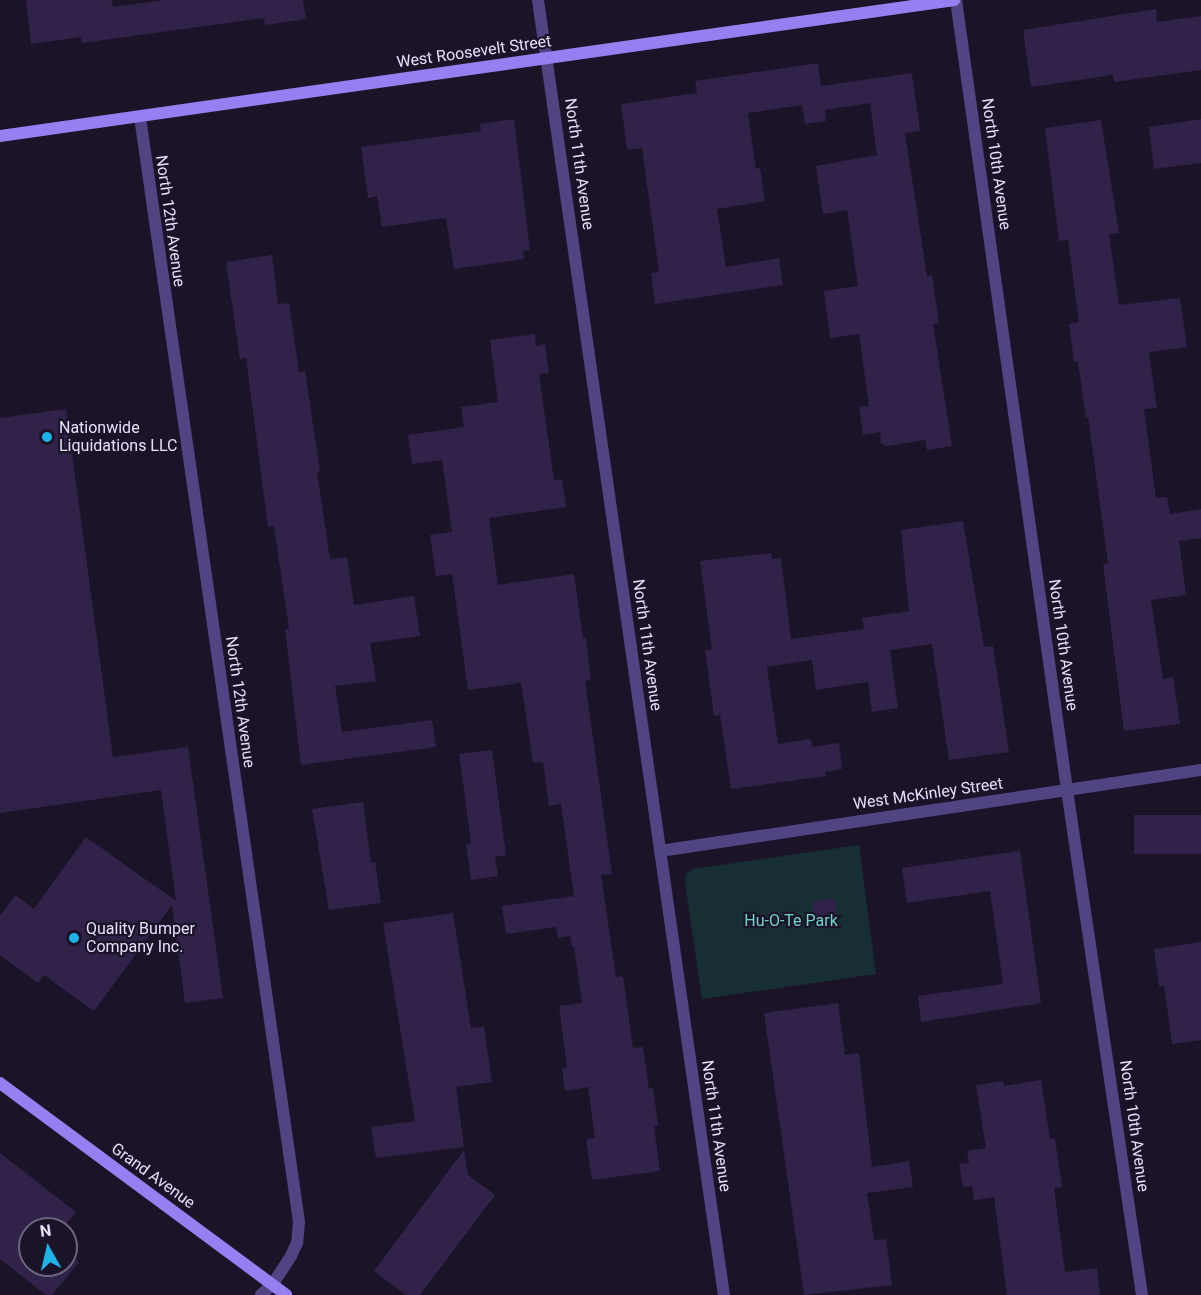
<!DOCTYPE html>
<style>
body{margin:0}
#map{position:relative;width:1201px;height:1295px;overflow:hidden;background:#1b1429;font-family:Roboto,sans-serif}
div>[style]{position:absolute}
.green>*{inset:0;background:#172f32}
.building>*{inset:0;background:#302248;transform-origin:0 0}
.street>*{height:12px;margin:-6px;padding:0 6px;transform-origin:6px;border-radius:6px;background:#514483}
.secondary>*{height:12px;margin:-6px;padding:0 6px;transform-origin:6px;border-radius:6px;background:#9680f1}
.dots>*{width:16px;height:16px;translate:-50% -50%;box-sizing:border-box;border:3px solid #1b1429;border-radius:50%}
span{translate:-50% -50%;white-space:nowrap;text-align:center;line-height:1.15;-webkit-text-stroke:4.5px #1b1429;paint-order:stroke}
.street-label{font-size:16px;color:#e7dffc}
.poi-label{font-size:16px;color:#e7dffc}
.left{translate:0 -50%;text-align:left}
.park-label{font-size:16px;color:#71d5cd}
.north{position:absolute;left:18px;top:1217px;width:60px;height:60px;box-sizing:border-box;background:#1b1429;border:2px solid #6d657d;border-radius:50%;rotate:352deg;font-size:16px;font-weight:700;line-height:24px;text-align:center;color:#e7dffc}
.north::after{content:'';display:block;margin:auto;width:21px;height:27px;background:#1fb2e7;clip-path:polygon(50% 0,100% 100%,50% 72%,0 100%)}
</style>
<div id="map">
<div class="green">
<i style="clip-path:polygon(859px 845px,876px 974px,702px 999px,685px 883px,686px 874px,693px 869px)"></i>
</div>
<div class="building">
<i style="clip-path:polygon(26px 0,112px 0,113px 7px,165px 0,303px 0,306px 19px,265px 25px,264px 18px,82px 43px,81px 37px,31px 44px)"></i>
<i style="clip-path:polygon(1156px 9px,1157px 22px,1201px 16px,1201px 70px,1114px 82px,1113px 75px,1031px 87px,1023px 30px)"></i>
<i style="clip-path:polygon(818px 63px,821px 86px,912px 73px,920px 131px,905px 133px,927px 276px,932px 275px,939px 323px,933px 324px,952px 446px,927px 450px,925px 440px,886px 446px,881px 444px,880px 432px,863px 435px,859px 407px,869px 406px,859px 334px,830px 338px,824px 291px,858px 286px,847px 210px,823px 214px,816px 166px,877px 155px,870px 103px,825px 110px,826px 121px,805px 124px,802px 105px,748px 113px,756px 169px,760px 168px,765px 201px,717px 209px,726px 267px,779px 258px,783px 285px,655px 304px,651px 273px,659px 272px,642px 148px,627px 150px,621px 104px,697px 93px,695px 81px)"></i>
<i style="clip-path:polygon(514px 119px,530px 250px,523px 251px,524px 259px,454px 269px,446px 218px,382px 227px,377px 196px,368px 198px,361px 147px,481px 131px,480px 124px)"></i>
<i style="clip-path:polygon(1201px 119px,1201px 163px,1154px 169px,1149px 127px)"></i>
<i style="clip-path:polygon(1101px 120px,1119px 233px,1109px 234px,1119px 305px,1180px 298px,1187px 347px,1149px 352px,1157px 408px,1144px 409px,1156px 498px,1167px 497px,1170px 514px,1201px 509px,1201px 538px,1179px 541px,1186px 595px,1151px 600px,1163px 679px,1173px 677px,1180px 724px,1124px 731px,1103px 564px,1108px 563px,1088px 417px,1086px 418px,1078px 362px,1074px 362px,1069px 324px,1079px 322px,1068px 240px,1059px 241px,1045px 128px)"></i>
<i style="clip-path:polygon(272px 255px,278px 304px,289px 303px,299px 372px,305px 371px,320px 471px,317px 472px,330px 559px,347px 557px,354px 605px,414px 596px,420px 636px,370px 643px,376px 681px,335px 686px,342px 732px,432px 720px,436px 747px,301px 765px,285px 629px,289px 629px,274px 526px,268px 527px,246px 358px,240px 359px,226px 262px)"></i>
<i style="clip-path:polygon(535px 334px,536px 346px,545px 344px,549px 373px,539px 374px,554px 480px,562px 479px,566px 507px,489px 518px,498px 585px,574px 574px,583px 638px,586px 638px,591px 680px,585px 681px,612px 874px,601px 875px,616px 977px,623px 976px,633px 1048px,643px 1047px,649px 1089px,653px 1088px,658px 1125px,654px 1126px,660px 1171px,592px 1180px,586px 1139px,595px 1138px,588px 1087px,565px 1091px,562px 1068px,567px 1067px,559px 1006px,582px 1003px,574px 946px,572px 947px,570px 936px,558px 938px,556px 927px,506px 934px,502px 906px,574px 896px,561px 804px,549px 806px,543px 762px,533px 763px,521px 683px,468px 690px,452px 574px,436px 576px,430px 535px,452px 532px,442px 460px,412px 464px,408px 435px,464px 427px,461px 407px,498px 402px,490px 340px)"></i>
<i style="clip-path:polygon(66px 409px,113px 757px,188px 747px,223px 998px,185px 1003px,172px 905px,94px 1011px,44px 975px,38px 983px,0 955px,0 916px,15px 895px,34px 909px,86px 837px,176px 901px,161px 790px,0 813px,0 418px)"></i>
<i style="clip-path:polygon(963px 521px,984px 647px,993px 646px,1009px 752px,949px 760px,932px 644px,890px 650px,898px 708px,872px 712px,868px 682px,816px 690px,812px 660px,767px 667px,778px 744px,811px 739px,812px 747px,839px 743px,842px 769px,825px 772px,826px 776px,731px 789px,720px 715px,714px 716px,705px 650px,712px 649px,700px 561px,771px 553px,772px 559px,781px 558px,791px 639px,864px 629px,862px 618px,909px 611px,901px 530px)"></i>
<i style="clip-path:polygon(492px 750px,506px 855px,495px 857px,498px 876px,471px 880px,466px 844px,471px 843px,459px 754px)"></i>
<i style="clip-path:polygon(363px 802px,371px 863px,375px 862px,381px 903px,329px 910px,312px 809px)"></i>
<i style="left:1201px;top:815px;width:39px;height:67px;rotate:90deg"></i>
<i style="clip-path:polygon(1020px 851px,1041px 1003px,921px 1022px,918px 996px,1003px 984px,990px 891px,907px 903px,902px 868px)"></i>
<i style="left:834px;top:898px;width:22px;height:22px;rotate:82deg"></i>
<i style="clip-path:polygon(453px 913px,471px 1028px,484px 1027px,492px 1082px,456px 1087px,464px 1147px,376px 1158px,371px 1127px,415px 1121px,383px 923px)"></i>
<i style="clip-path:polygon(1201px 942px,1201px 1040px,1172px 1044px,1164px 986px,1159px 986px,1154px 949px)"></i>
<i style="clip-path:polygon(838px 1003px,845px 1055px,859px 1053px,872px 1167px,909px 1161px,913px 1187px,867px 1193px,874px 1240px,886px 1239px,892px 1285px,804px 1295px,764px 1013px)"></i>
<i style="clip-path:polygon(1041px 1080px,1050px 1139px,1055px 1138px,1062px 1187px,1054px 1188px,1065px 1272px,1097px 1268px,1100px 1295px,1007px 1295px,994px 1197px,974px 1200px,972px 1186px,963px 1187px,959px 1164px,969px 1163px,967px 1151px,986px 1148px,976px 1085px,1003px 1081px,1004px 1086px)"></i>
<i style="clip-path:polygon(464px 1150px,468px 1175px,495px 1195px,420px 1295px,406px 1295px,374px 1271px)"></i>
<i style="clip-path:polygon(0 1153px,76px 1212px,62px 1229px,30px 1229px,30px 1265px,66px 1265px,66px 1252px,79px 1262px,52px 1295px,46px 1295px,0 1259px)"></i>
</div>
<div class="street">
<i style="left:538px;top:0;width:1308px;rotate:81.83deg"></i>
<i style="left:956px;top:0;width:798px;rotate:82deg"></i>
<i style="left:1067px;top:790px;width:511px;rotate:81.55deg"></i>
<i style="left:140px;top:117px;width:1116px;rotate:81.81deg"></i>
<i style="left:299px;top:1222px;width:21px;rotate:95deg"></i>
<i style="left:297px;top:1243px;width:14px;rotate:115deg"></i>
<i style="left:291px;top:1256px;width:35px;rotate:123deg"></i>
<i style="left:272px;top:1285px;width:15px;rotate:138deg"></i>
<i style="left:660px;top:851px;width:547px;rotate:-8.52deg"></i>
</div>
<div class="secondary">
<i style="left:0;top:136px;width:964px;rotate:-8.11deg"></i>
<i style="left:0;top:1083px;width:356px;rotate:36.5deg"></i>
</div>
<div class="dots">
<i style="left:47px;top:437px;background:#1fb2e7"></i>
<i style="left:74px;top:938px;background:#1fb2e7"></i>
</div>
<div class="street-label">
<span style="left:474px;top:52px;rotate:-8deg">West Roosevelt Street</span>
<span style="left:579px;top:164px;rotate:82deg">North 11th Avenue</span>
<span style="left:996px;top:164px;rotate:82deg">North 10th Avenue</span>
<span style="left:170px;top:221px;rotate:82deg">North 12th Avenue</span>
<span style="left:647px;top:645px;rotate:82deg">North 11th Avenue</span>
<span style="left:1063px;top:645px;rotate:82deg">North 10th Avenue</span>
<span style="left:240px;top:702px;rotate:82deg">North 12th Avenue</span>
<span style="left:928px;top:794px;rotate:-8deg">West McKinley Street</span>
<span style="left:716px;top:1126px;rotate:82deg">North 11th Avenue</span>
<span style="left:1134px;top:1126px;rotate:82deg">North 10th Avenue</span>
<span style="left:153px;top:1176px;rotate:36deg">Grand Avenue</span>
</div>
<div class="poi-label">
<span class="left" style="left:59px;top:437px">Nationwide<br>Liquidations LLC</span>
<span class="left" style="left:86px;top:938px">Quality Bumper<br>Company Inc.</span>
</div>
<div class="park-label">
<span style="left:791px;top:921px">Hu-O-Te Park</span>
</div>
<div class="north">N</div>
</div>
